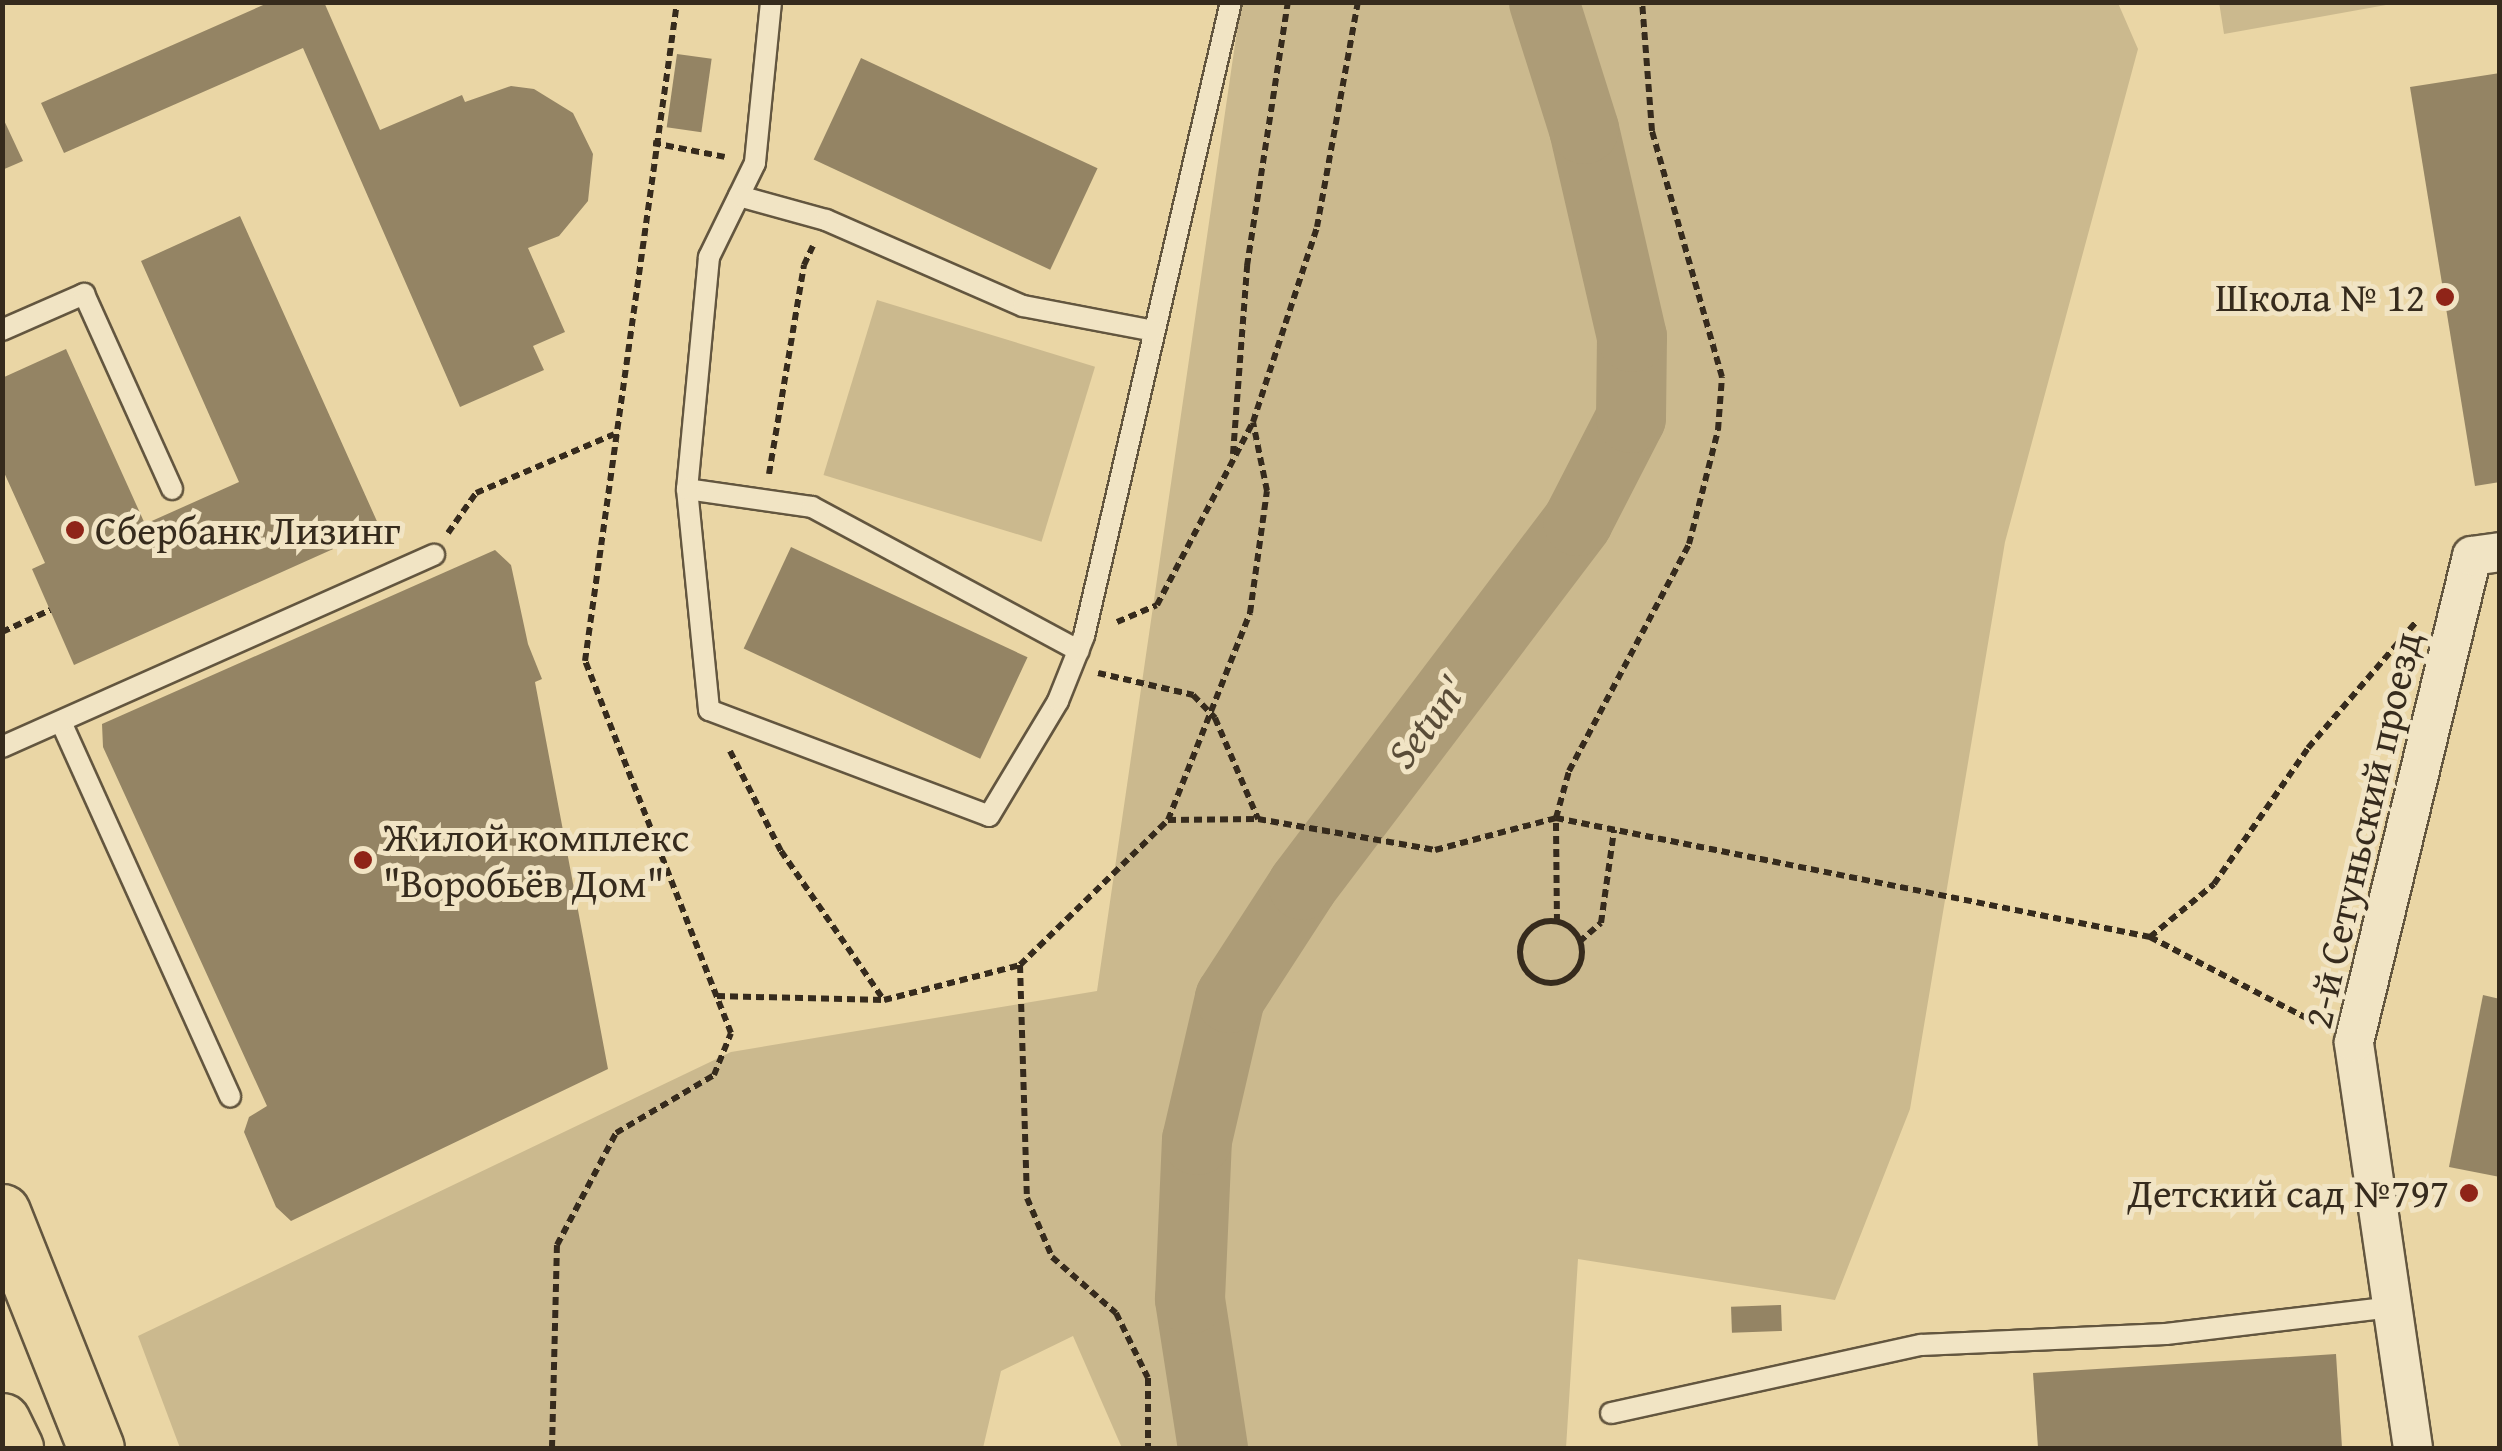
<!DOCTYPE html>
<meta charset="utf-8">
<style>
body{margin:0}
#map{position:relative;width:2502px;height:1451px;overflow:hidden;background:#ead6a5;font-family:"Gentium Book Plus",serif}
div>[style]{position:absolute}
.green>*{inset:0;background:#cbb98e;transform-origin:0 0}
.river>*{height:70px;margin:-35px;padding:0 35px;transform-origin:35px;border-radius:35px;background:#ad9c77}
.building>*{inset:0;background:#948464;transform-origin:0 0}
.path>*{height:6px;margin-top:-3px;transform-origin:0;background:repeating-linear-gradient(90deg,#362b1d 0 8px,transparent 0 13px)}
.path>.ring{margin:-3px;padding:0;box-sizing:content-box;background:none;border:6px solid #362b1d;border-radius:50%}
.roads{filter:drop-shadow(2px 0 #63563f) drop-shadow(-2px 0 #63563f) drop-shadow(0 2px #63563f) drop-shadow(0 -2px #63563f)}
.lane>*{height:20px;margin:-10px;padding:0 10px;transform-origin:10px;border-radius:10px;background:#f1e4c4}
.street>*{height:38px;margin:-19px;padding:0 19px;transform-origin:19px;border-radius:19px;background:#f1e4c4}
.primary>*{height:55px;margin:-27.5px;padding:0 27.5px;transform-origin:27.5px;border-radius:27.5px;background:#ead6a5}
.dots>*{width:28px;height:28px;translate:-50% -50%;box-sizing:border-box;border:5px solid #f1e4c4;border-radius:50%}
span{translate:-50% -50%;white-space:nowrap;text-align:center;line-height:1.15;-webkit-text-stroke:10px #f1e4c4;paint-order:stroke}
.poi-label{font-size:40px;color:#362b1d}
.right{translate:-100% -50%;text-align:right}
.left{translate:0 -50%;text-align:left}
.street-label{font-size:40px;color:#362b1d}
.water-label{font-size:42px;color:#5a4d38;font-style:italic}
.frame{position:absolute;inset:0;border:5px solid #362b1d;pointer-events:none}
</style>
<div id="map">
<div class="green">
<i style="clip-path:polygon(2219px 2px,2397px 2px,2397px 3px,2224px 34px)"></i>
<i style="clip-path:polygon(1241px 3px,2118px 3px,2138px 49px,2005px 542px,1910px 1109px,1835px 1300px,1578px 1259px,1566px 1448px,1122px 1448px,1073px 1336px,1001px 1371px,983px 1448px,180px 1448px,138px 1336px,731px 1052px,1097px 991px)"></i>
<i style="left:877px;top:300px;width:228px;height:183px;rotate:17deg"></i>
</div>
<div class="river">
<i style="left:1213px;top:1448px;width:151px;rotate:-98.8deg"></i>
<i style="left:1190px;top:1299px;width:159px;rotate:-87.5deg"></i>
<i style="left:1197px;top:1140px;width:146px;rotate:-76.9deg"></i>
<i style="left:1230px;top:998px;width:135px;rotate:-57.1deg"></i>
<i style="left:1303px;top:885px;width:456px;rotate:-52.9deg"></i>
<i style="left:1578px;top:521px;width:116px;rotate:-62.8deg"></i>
<i style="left:1631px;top:418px;width:81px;rotate:-89.3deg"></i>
<i style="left:1632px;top:337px;width:213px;rotate:-103deg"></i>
<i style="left:1584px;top:129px;width:133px;rotate:-107.5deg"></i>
</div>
<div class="building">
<i style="clip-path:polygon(270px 2px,324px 2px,380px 130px,462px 95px,465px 102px,511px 86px,534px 89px,573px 113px,593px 154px,588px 201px,559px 236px,528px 248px,565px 332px,533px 346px,544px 370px,460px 407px,303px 48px,64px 153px,41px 103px)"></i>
<i style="left:677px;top:54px;width:35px;height:74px;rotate:8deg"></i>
<i style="left:861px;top:58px;width:261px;height:112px;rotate:25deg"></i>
<i style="clip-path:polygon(2500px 73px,2500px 482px,2475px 486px,2410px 87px)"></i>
<i style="clip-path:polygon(2px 116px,23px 161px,2px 170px)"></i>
<i style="clip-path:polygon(240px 216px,380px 528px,74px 665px,32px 569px,45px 563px,2px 468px,2px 378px,66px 349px,145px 524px,239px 482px,141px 261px)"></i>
<i style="left:791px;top:547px;width:261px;height:112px;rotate:25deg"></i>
<i style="clip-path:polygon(495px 550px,511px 565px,528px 644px,542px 679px,535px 682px,608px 1069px,291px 1221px,276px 1207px,244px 1132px,249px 1117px,267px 1106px,103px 747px,102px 724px)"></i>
<i style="clip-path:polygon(2483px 995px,2500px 999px,2500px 1177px,2449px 1167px)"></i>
<i style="left:1781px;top:1305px;width:26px;height:50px;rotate:88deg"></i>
<i style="clip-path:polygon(2336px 1354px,2342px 1448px,2038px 1448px,2033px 1373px)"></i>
</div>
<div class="path">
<i style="left:653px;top:143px;width:73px;rotate:11deg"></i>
<i style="left:1233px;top:454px;width:189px;rotate:-85.7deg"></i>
<i style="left:1247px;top:266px;width:267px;rotate:-81.2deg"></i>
<i style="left:769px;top:474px;width:212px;rotate:-80.5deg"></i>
<i style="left:804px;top:265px;width:21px;rotate:-65deg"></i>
<i style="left:448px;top:533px;width:49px;rotate:-55deg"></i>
<i style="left:476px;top:493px;width:150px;rotate:-23.1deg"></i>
<i style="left:1117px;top:622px;width:43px;rotate:-23deg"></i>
<i style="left:1157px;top:605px;width:207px;rotate:-62.3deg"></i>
<i style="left:1253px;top:422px;width:205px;rotate:-71.8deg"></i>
<i style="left:1317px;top:227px;width:229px;rotate:-79.7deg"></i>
<i style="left:2px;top:632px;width:53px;rotate:-24.6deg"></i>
<i style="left:1098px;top:673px;width:98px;rotate:13deg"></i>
<i style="left:1193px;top:695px;width:32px;rotate:46deg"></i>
<i style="left:1215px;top:718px;width:110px;rotate:66.9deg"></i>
<i style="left:730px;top:751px;width:112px;rotate:63deg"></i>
<i style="left:781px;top:851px;width:180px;rotate:55.4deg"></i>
<i style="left:1168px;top:820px;width:90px;rotate:-0.6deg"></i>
<i style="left:1258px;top:819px;width:180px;rotate:9.9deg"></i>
<i style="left:1435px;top:850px;width:125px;rotate:-14.8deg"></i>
<i style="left:1556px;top:818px;width:606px;rotate:11.33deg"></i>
<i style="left:2150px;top:937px;width:83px;rotate:-39.6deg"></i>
<i style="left:2214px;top:884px;width:165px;rotate:-55.3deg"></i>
<i style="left:2308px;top:748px;width:166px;rotate:-49.4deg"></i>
<i class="ring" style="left:1520px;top:921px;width:56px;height:56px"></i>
<i style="left:1557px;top:922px;width:104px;rotate:-90.6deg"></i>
<i style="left:1556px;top:818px;width:49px;rotate:-74.5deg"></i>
<i style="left:1569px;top:771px;width:257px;rotate:-62.1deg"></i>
<i style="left:1689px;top:544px;width:118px;rotate:-75.7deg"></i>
<i style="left:1718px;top:430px;width:53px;rotate:-85.7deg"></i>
<i style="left:1722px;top:377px;width:256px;rotate:-105.9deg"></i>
<i style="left:1652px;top:131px;width:129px;rotate:-94.4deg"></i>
<i style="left:2150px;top:937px;width:194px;rotate:27.4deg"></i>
<i style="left:1579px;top:942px;width:29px;rotate:-41deg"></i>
<i style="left:1601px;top:923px;width:94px;rotate:-82deg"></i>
<i style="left:1020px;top:965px;width:233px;rotate:88.3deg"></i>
<i style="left:1027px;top:1198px;width:64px;rotate:67deg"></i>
<i style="left:1052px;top:1257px;width:85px;rotate:41.2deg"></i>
<i style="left:1116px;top:1313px;width:72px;rotate:63.8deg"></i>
<i style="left:1148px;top:1378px;width:70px;rotate:90deg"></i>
<i style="left:717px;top:996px;width:167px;rotate:1.4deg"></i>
<i style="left:884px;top:1000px;width:140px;rotate:-14.4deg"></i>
<i style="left:1020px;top:965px;width:207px;rotate:-44.4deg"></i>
<i style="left:1168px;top:820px;width:223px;rotate:-68.4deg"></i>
<i style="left:1250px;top:613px;width:123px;rotate:-82.1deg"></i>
<i style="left:1267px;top:491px;width:70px;rotate:-101.5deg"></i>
<i style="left:552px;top:1448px;width:203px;rotate:-88.6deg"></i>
<i style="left:557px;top:1245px;width:127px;rotate:-62.2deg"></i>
<i style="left:616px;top:1133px;width:114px;rotate:-30.6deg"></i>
<i style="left:714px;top:1075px;width:45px;rotate:-68deg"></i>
<i style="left:731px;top:1033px;width:400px;rotate:-111.4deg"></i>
<i style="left:585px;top:661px;width:665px;rotate:-82.05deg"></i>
</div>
<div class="roads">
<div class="lane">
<i style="left:771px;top:2px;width:162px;rotate:95.7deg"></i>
<i style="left:755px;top:163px;width:105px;rotate:116.1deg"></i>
<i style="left:709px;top:257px;width:233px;rotate:95.4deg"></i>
<i style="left:687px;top:489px;width:222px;rotate:84.3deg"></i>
<i style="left:709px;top:710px;width:299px;rotate:20.7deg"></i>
<i style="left:989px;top:816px;width:134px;rotate:-59deg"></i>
<i style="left:1058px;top:701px;width:70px;rotate:-68.2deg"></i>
<i style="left:1084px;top:636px;width:651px;rotate:-76.95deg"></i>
<i style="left:739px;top:196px;width:90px;rotate:15.4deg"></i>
<i style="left:826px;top:220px;width:215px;rotate:23.6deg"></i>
<i style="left:1023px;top:306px;width:133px;rotate:10.8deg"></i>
<i style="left:2px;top:330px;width:90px;rotate:-23.7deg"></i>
<i style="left:84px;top:294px;width:214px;rotate:65.7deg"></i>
<i style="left:687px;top:489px;width:126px;rotate:8.2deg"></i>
<i style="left:812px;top:507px;width:303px;rotate:28.3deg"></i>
<i style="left:61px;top:722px;width:411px;rotate:65.7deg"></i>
<i style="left:2px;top:747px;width:473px;rotate:-24deg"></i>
<i style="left:1611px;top:1413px;width:317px;rotate:-12.4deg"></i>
<i style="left:1921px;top:1345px;width:245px;rotate:-2.6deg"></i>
<i style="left:2166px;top:1334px;width:229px;rotate:-6.8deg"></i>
</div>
<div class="street">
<i style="left:2413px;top:1448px;width:410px;rotate:-98.3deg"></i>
<i style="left:2354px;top:1042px;width:500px;rotate:-76.35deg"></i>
<i style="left:2472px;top:556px;width:28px;rotate:-8deg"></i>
</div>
<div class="primary">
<i style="left:2px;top:1212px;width:254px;rotate:68.3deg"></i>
<i style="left:2px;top:1421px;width:30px;rotate:64deg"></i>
</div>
</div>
<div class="dots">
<i style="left:2445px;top:297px;background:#8f2418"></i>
<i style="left:75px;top:530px;background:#8f2418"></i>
<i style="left:363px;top:860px;background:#8f2418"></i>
<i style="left:2469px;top:1193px;background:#8f2418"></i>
</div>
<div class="poi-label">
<span class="right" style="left:2425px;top:297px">Школа № 12</span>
<span class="left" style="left:95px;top:530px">Сбербанк Лизинг</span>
<span class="left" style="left:383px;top:860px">Жилой комплекс<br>"Воробьёв Дом"</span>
<span class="right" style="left:2449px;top:1193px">Детский сад №797</span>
</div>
<div class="street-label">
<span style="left:2362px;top:830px;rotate:-77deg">2-й Сетуньский проезд</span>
</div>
<div class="water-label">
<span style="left:1426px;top:722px;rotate:-53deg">Setun'</span>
</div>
<div class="frame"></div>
</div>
